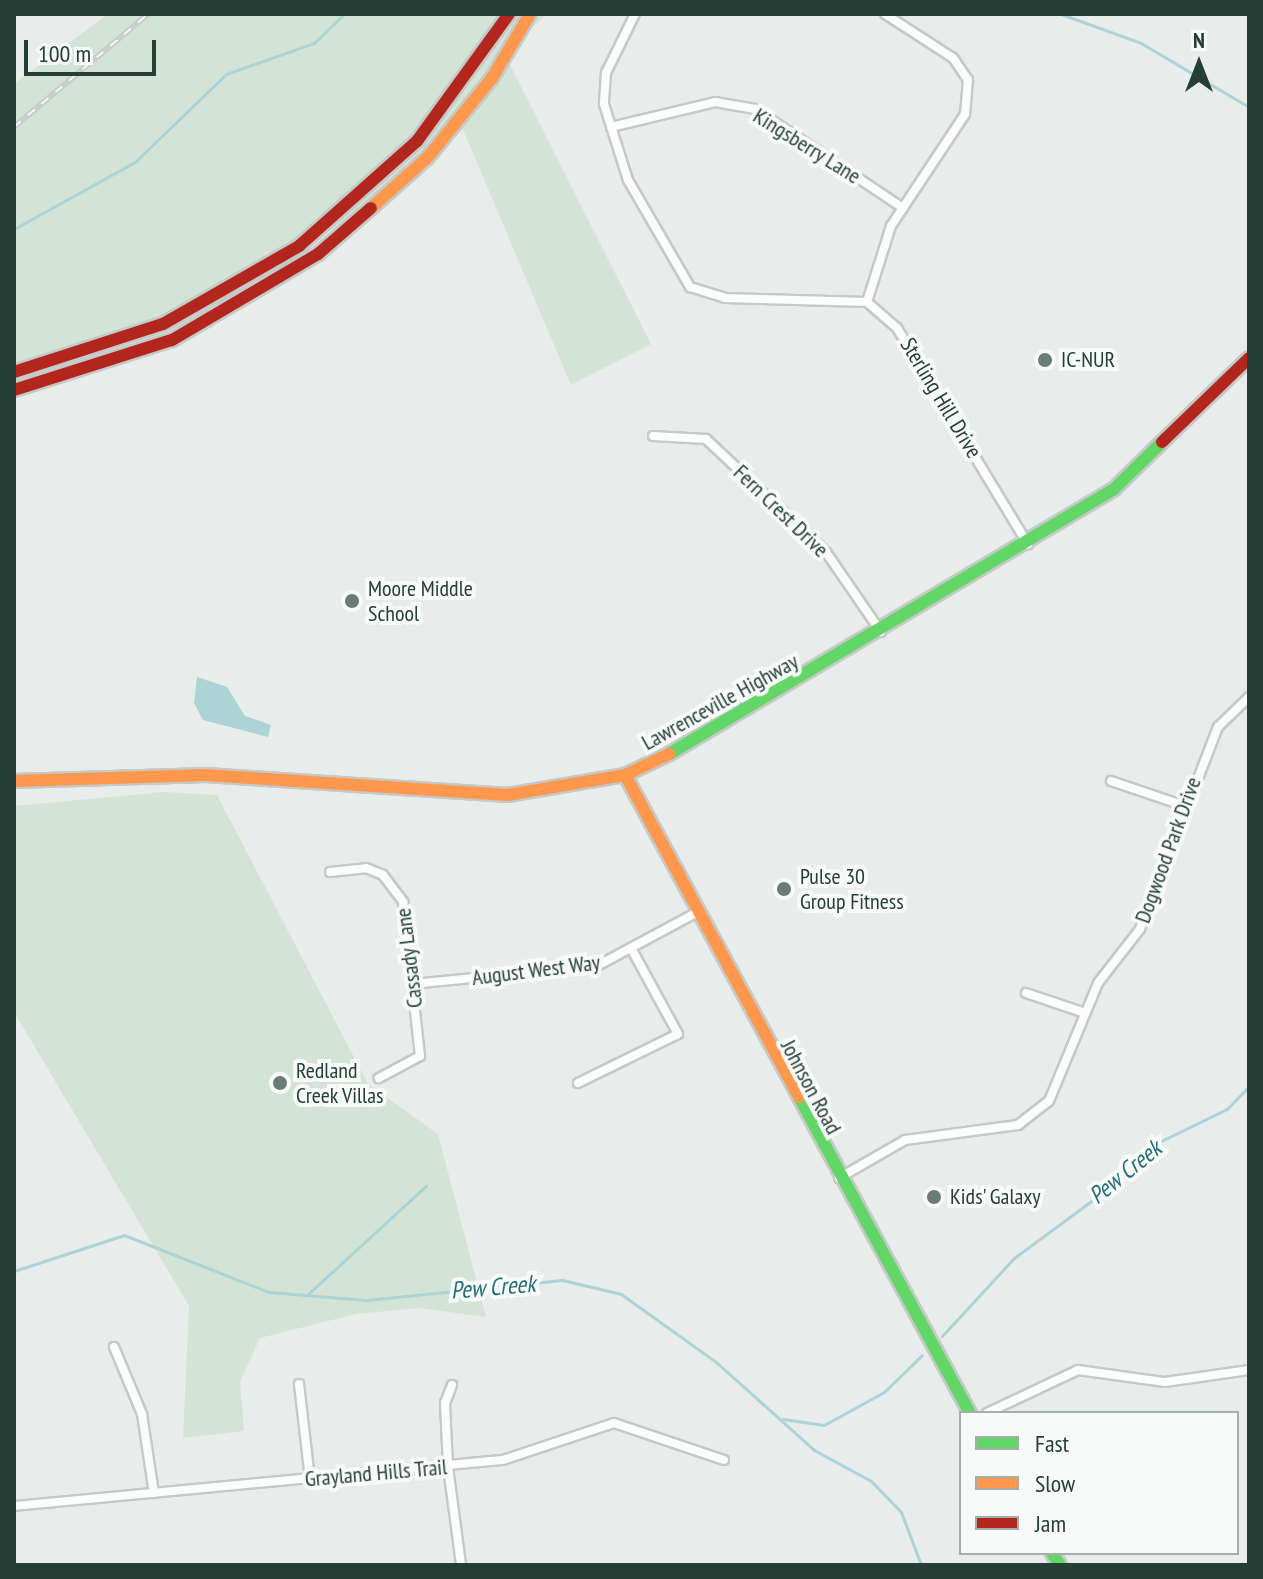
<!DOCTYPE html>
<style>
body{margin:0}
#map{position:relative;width:1263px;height:1579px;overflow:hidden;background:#e8ecea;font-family:"PT Sans Narrow",sans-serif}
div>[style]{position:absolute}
.green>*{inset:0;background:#d3e4d7}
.water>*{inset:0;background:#acd4d6}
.stream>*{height:3px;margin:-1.5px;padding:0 1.5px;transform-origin:1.5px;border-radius:1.5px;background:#acd4d6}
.roads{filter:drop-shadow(2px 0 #c5c9c7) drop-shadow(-2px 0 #c5c9c7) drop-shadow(0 2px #c5c9c7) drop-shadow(0 -2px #c5c9c7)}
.street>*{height:8px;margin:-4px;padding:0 4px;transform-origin:4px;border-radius:4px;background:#fcfcfc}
.fast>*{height:12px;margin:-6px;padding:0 6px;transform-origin:6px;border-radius:6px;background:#63d668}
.slow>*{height:12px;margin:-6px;padding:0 6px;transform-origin:6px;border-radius:6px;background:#ff974d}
.jam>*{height:12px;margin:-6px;padding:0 6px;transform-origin:6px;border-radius:6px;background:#b3261e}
.rail>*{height:6px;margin-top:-3px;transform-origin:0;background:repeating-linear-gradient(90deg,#f7faf8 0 9px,#c9cdcb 0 18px);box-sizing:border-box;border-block:2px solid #c9cdcb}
.dots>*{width:22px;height:22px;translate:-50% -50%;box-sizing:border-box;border:4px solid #f7faf8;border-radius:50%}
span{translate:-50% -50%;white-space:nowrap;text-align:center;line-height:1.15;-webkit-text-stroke:8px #f7faf8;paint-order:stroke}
.street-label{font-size:22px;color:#263f36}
.poi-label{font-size:22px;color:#263f36}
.left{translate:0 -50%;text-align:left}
.water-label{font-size:24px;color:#256f77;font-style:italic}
.frame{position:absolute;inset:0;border:16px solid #263f36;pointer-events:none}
.legend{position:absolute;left:959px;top:1411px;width:280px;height:144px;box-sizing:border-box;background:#f7faf8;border:2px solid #a3afaa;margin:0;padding:10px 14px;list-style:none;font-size:24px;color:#263f36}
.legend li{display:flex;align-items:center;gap:16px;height:40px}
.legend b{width:40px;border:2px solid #a3afaa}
.north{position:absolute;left:1159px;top:24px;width:80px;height:80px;-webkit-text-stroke:6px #f7faf8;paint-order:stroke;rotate:0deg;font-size:22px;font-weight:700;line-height:32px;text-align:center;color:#263f36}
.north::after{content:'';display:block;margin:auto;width:28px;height:36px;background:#263f36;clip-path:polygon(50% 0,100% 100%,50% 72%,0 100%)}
.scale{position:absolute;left:24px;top:40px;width:132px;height:36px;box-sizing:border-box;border:4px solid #263f36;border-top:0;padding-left:10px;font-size:24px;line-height:28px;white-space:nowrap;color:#263f36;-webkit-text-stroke:6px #f7faf8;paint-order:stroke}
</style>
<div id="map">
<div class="green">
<i style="clip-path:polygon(108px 14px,548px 14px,503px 51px,651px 344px,571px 385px,456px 113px,415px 166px,184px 341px,14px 383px,14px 84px)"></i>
<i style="clip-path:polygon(164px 792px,217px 795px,368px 1084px,438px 1134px,486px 1317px,420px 1308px,356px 1314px,260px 1338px,240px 1382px,244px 1431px,183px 1438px,189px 1306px,14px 1012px,14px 806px)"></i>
</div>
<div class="water">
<i style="clip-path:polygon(197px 677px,227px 687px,245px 716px,271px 725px,268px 737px,203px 720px,194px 703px)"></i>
</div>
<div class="stream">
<i style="left:1061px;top:14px;width:85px;rotate:19.9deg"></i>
<i style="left:1141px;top:43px;width:126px;rotate:30.7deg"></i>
<i style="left:14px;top:229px;width:138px;rotate:-29deg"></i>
<i style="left:135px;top:162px;width:127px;rotate:-44deg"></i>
<i style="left:226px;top:74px;width:93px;rotate:-19.4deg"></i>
<i style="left:314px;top:43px;width:42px;rotate:-44deg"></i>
<i style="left:14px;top:1271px;width:116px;rotate:-18.1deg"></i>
<i style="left:124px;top:1235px;width:156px;rotate:21.5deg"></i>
<i style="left:269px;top:1292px;width:97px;rotate:4.7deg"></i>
<i style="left:366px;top:1300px;width:197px;rotate:-5.8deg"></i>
<i style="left:562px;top:1280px;width:61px;rotate:13.3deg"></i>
<i style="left:621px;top:1294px;width:117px;rotate:35.6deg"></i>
<i style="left:716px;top:1362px;width:132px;rotate:41.9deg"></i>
<i style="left:814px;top:1450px;width:65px;rotate:28.5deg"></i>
<i style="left:871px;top:1481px;width:43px;rotate:45.9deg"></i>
<i style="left:901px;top:1512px;width:57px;rotate:69.3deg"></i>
<i style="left:308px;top:1294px;width:160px;rotate:-42.5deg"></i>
<i style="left:942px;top:1336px;width:106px;rotate:-47.3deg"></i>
<i style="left:1014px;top:1258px;width:152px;rotate:-36.4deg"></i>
<i style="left:1136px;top:1168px;width:33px;rotate:-50deg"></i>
<i style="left:1157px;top:1143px;width:78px;rotate:-25.9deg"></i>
<i style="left:1227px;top:1109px;width:32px;rotate:-46deg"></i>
<i style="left:783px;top:1419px;width:41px;rotate:8.3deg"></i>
<i style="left:824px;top:1425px;width:68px;rotate:-28.8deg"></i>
<i style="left:884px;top:1392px;width:53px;rotate:-44.2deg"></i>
</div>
<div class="roads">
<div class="street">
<i style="left:635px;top:14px;width:66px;rotate:116.2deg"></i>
<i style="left:606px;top:73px;width:31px;rotate:94deg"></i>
<i style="left:604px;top:104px;width:80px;rotate:72.5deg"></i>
<i style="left:628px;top:180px;width:124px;rotate:59.9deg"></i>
<i style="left:690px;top:287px;width:37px;rotate:17deg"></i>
<i style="left:725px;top:298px;width:142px;rotate:1.6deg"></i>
<i style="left:867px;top:302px;width:40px;rotate:41deg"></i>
<i style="left:897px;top:328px;width:253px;rotate:58.8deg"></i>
<i style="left:611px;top:127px;width:107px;rotate:-13.5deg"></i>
<i style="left:715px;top:102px;width:41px;rotate:9.9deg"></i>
<i style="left:755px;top:109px;width:178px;rotate:33.8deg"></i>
<i style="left:867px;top:302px;width:80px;rotate:-72.5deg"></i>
<i style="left:891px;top:226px;width:134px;rotate:-56.5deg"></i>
<i style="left:965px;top:114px;width:34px;rotate:-85deg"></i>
<i style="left:968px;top:80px;width:27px;rotate:-124deg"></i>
<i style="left:953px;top:58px;width:81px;rotate:-147.1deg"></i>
<i style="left:653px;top:436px;width:53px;rotate:3.2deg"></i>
<i style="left:706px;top:439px;width:165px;rotate:43.3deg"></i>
<i style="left:826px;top:552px;width:97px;rotate:55.5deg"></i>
<i style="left:1111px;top:781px;width:78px;rotate:18.7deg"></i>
<i style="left:330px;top:872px;width:36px;rotate:-6deg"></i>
<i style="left:366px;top:868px;width:18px;rotate:22deg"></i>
<i style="left:383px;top:875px;width:34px;rotate:53deg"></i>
<i style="left:403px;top:902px;width:155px;rotate:83.7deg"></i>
<i style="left:420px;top:1056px;width:47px;rotate:151.8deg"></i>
<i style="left:412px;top:984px;width:186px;rotate:-5.6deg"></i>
<i style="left:597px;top:966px;width:112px;rotate:-28.2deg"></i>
<i style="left:1026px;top:993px;width:62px;rotate:18.7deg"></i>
<i style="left:578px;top:1083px;width:111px;rotate:-26.1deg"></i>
<i style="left:678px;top:1034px;width:96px;rotate:-118.7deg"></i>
<i style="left:839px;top:1178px;width:76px;rotate:-29.9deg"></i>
<i style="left:905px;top:1140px;width:114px;rotate:-7.6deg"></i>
<i style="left:1018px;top:1125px;width:39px;rotate:-38deg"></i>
<i style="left:1049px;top:1101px;width:128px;rotate:-67.4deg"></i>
<i style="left:1098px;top:983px;width:68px;rotate:-52.1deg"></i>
<i style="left:1140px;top:929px;width:217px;rotate:-68.9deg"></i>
<i style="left:1218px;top:727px;width:43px;rotate:-44.1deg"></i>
<i style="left:114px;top:1347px;width:73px;rotate:67.3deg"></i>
<i style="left:142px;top:1414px;width:80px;rotate:81.4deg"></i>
<i style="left:299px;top:1384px;width:96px;rotate:83.4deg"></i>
<i style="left:452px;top:1385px;width:19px;rotate:111deg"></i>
<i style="left:445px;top:1403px;width:64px;rotate:87.3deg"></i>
<i style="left:448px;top:1467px;width:99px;rotate:82.4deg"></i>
<i style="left:987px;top:1413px;width:101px;rotate:-25.3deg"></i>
<i style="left:1078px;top:1370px;width:88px;rotate:7.9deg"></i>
<i style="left:1165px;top:1382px;width:85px;rotate:-8.1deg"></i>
<i style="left:14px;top:1506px;width:491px;rotate:-5.4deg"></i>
<i style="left:503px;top:1460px;width:117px;rotate:-18.4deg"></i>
<i style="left:614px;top:1423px;width:116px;rotate:18.6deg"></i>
</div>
<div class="fast">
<i style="left:669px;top:754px;width:518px;rotate:-30.77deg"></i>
<i style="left:1114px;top:489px;width:67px;rotate:-44.4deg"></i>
<i style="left:799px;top:1097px;width:359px;rotate:61.6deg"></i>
<i style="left:1052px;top:1553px;width:14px;rotate:56deg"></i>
</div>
<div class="slow">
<i style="left:371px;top:208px;width:76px;rotate:-41.8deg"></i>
<i style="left:428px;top:157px;width:102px;rotate:-51deg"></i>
<i style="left:492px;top:78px;width:74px;rotate:-59.3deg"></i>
<i style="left:625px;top:775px;width:366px;rotate:61.6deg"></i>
<i style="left:14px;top:781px;width:192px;rotate:-1.8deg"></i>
<i style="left:206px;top:775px;width:303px;rotate:3.8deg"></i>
<i style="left:508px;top:795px;width:119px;rotate:-9.7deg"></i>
<i style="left:625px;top:775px;width:49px;rotate:-25.5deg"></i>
</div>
<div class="jam">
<i style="left:14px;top:372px;width:157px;rotate:-17.9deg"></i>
<i style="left:163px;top:324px;width:157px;rotate:-29.8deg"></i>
<i style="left:299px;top:246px;width:158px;rotate:-41.7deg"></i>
<i style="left:417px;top:141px;width:157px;rotate:-54.1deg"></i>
<i style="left:14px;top:390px;width:166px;rotate:-17.6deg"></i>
<i style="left:172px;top:340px;width:169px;rotate:-30.5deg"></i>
<i style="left:318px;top:254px;width:70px;rotate:-41deg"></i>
<i style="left:1162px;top:442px;width:121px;rotate:-44deg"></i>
</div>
</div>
<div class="rail">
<i style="left:14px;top:127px;width:175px;rotate:-40.1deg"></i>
</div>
<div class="dots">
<i style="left:1045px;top:360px;background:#6a7c75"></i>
<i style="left:352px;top:601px;background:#6a7c75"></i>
<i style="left:784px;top:889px;background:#6a7c75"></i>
<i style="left:280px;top:1083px;background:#6a7c75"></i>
<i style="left:934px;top:1197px;background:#6a7c75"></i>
</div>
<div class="street-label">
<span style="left:807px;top:146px;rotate:32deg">Kingsberry Lane</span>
<span style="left:941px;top:398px;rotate:59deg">Sterling Hill Drive</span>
<span style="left:781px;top:511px;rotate:44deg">Fern Crest Drive</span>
<span style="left:720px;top:702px;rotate:-29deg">Lawrenceville Highway</span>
<span style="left:1168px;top:850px;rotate:-70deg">Dogwood Park Drive</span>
<span style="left:409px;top:958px;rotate:-97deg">Cassady Lane</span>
<span style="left:536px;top:970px;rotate:-7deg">August West Way</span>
<span style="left:811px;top:1087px;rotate:62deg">Johnson Road</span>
<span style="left:376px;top:1473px;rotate:-5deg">Grayland Hills Trail</span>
</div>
<div class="poi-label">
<span class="left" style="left:1061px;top:360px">IC-NUR</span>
<span class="left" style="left:368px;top:601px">Moore Middle<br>School</span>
<span class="left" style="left:800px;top:889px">Pulse 30<br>Group Fitness</span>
<span class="left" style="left:296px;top:1083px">Redland<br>Creek Villas</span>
<span class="left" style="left:950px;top:1197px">Kids' Galaxy</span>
</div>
<div class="water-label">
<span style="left:1125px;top:1172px;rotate:-39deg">Pew Creek</span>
<span style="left:493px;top:1287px;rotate:-5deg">Pew Creek</span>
</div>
<div class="frame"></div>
<ul class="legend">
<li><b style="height:10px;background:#63d668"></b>Fast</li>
<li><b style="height:10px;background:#ff974d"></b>Slow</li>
<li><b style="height:10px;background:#b3261e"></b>Jam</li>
</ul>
<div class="north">N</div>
<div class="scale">100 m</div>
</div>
